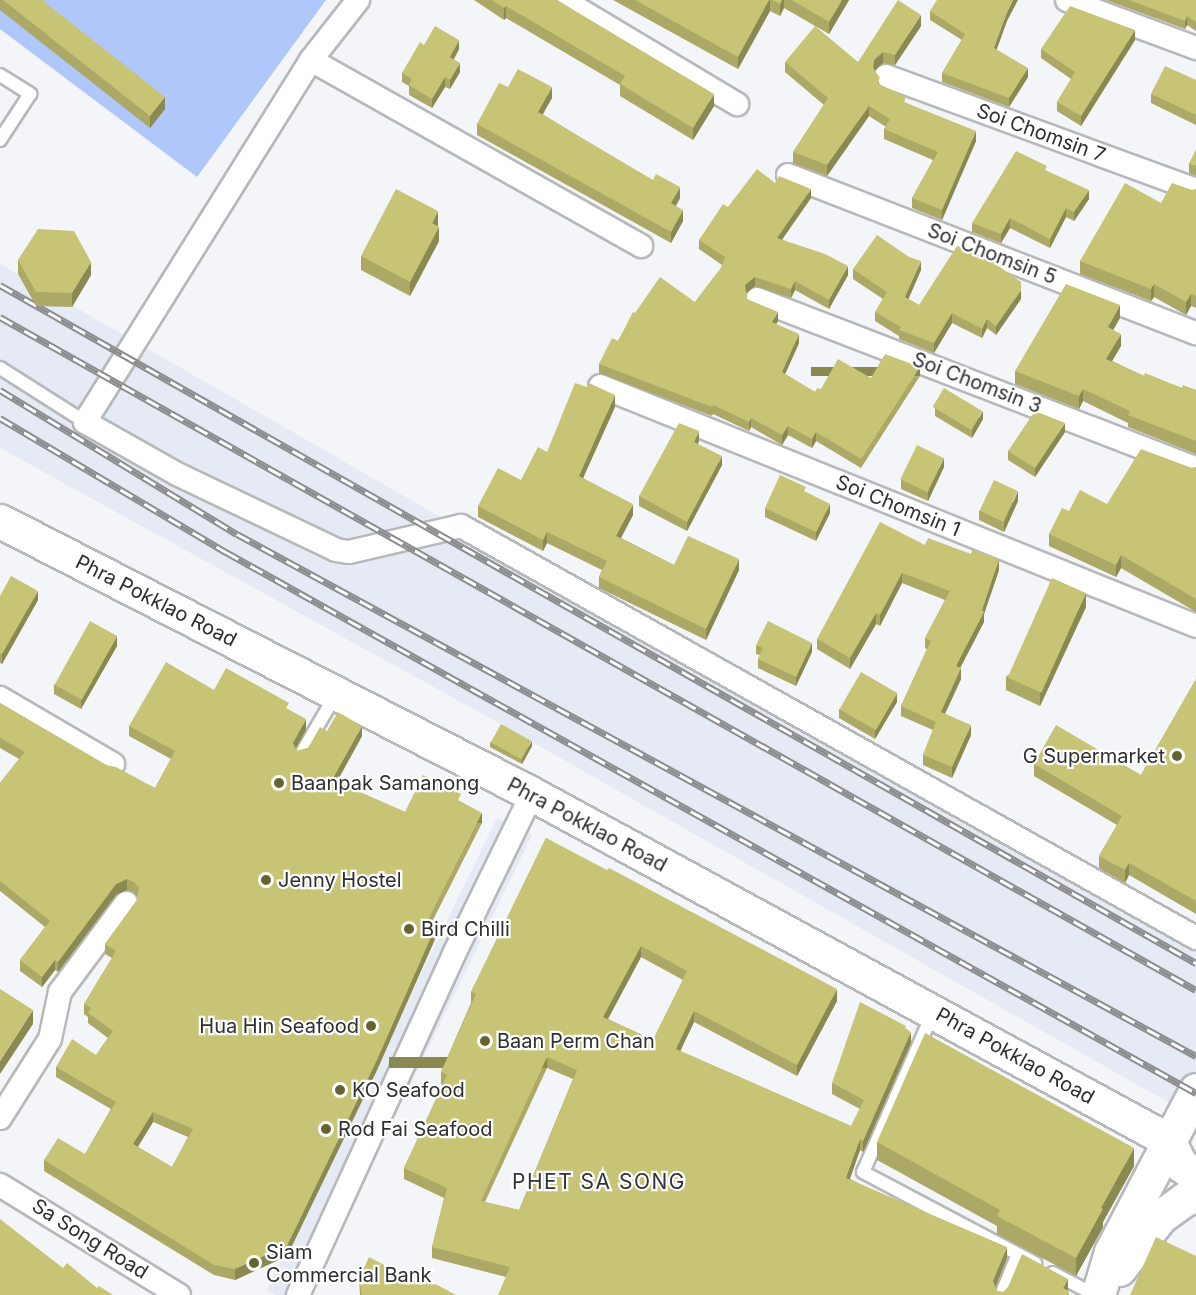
<!DOCTYPE html>
<style>
body{margin:0}
#map{position:relative;width:1196px;height:1295px;overflow:hidden;background:#f4f5f8;font-family:Inter,sans-serif}
div>[style]{position:absolute}
.built>*{inset:0;background:#e6eaf4;transform-origin:0 0}
.green>*{inset:0;background:#b0c7fb}
.roads{filter:drop-shadow(2px 0 #b6b8ba) drop-shadow(-2px 0 #b6b8ba) drop-shadow(0 2px #b6b8ba) drop-shadow(0 -2px #b6b8ba)}
.lane>*{height:12px;margin:-6px;padding:0 6px;transform-origin:6px;border-radius:6px;background:#fff}
.street>*{height:22px;margin:-11px;padding:0 11px;transform-origin:11px;border-radius:11px;background:#fff}
.secondary>*{height:33px;margin:-16.5px;padding:0 16.5px;transform-origin:16.5px;border-radius:16.5px;background:#fff}
.rail>*{height:7px;margin-top:-3.5px;transform-origin:0;background:repeating-linear-gradient(90deg,#fff 0 14px,#8c8d8f 0 28px);box-sizing:border-box;border-block:2px solid #8c8d8f}
.wall>*{inset:0;background:#aba965}
.shaded-wall>*{inset:0;background:#8b8952;transform-origin:0 0}
.building>*{inset:0;background:#c7c475;transform-origin:0 0}
.dots>*{width:16px;height:16px;translate:-50% -50%;box-sizing:border-box;border:3px solid #fff;border-radius:50%}
span{translate:-50% -50%;white-space:nowrap;text-align:center;line-height:1.15;-webkit-text-stroke:4.5px #fff;paint-order:stroke}
.street-label{font-size:20px;color:#2e2f30}
.poi-label{font-size:20px;color:#2e2f30}
.right{translate:-100% -50%;text-align:right}
.left{translate:0 -50%;text-align:left}
.neighbourhood-label{font-size:21px;color:#323335;letter-spacing:1.5px}
</style>
<div id="map">
<div class="built">
<i style="clip-path:polygon(0 264px,451px 523px,1196px 942px,1196px 1118px,479px 712px,0 448px)"></i>
<i style="left:497px;top:818px;width:39px;height:526px;rotate:26deg"></i>
</div>
<div class="green">
<i style="clip-path:polygon(0 0,326px 0,197px 177px,0 29px)"></i>
</div>
<div class="roads">
<div class="lane">
<i style="left:0;top:75px;width:36px;rotate:32deg"></i>
<i style="left:30px;top:94px;width:55px;rotate:123.1deg"></i>
<i style="left:0;top:368px;width:101px;rotate:32.4deg"></i>
<i style="left:301px;top:754px;width:67px;rotate:-59.6deg"></i>
<i style="left:932px;top:1015px;width:171px;rotate:113.7deg"></i>
<i style="left:863px;top:1172px;width:195px;rotate:27.9deg"></i>
<i style="left:1053px;top:1273px;width:47px;rotate:27.6deg"></i>
<i style="left:1001px;top:1295px;width:44px;rotate:-67.5deg"></i>
</div>
<div class="street">
<i style="left:358px;top:0;width:76px;rotate:128.1deg"></i>
<i style="left:311px;top:60px;width:427px;rotate:122deg"></i>
<i style="left:85px;top:422px;width:106px;rotate:29.5deg"></i>
<i style="left:177px;top:474px;width:176px;rotate:25.5deg"></i>
<i style="left:336px;top:550px;width:13px;rotate:9deg"></i>
<i style="left:349px;top:552px;width:115px;rotate:-13.1deg"></i>
<i style="left:461px;top:526px;width:843px;rotate:29.27deg"></i>
<i style="left:563px;top:0;width:203px;rotate:30.9deg"></i>
<i style="left:1067px;top:0;width:138px;rotate:20.4deg"></i>
<i style="left:311px;top:60px;width:379px;rotate:29.4deg"></i>
<i style="left:886px;top:76px;width:330px;rotate:20.2deg"></i>
<i style="left:788px;top:175px;width:438px;rotate:21.2deg"></i>
<i style="left:757px;top:299px;width:470px;rotate:21.1deg"></i>
<i style="left:600px;top:386px;width:643px;rotate:21.93deg"></i>
<i style="left:0;top:698px;width:131px;rotate:30.3deg"></i>
<i style="left:0;top:1118px;width:93px;rotate:-57.7deg"></i>
<i style="left:50px;top:1039px;width:48px;rotate:-78deg"></i>
<i style="left:60px;top:992px;width:111px;rotate:-53.4deg"></i>
<i style="left:0;top:1185px;width:210px;rotate:31.6deg"></i>
<i style="left:298px;top:1295px;width:375px;rotate:-65.4deg"></i>
<i style="left:454px;top:954px;width:178px;rotate:-64deg"></i>
</div>
<div class="secondary">
<i style="left:0;top:521px;width:598px;rotate:27.16deg"></i>
<i style="left:532px;top:794px;width:724px;rotate:28.55deg"></i>
<i style="left:1168px;top:1140px;width:28px;rotate:63deg"></i>
<i style="left:1181px;top:1165px;width:19px;rotate:36deg"></i>
<i style="left:1119px;top:1269px;width:66px;rotate:-51.7deg"></i>
<i style="left:1160px;top:1217px;width:31px;rotate:-36deg"></i>
<i style="left:1185px;top:1199px;width:12px;rotate:-20deg"></i>
<i style="left:1098px;top:1295px;width:45px;rotate:-73.2deg"></i>
<i style="left:1111px;top:1252px;width:183px;rotate:-62.3deg"></i>
</div>
</div>
<div class="rail">
<i style="left:0;top:285px;width:1375px;rotate:29.55deg"></i>
<i style="left:0;top:317px;width:1372px;rotate:29.37deg"></i>
<i style="left:0;top:390px;width:277px;rotate:31.3deg"></i>
<i style="left:237px;top:534px;width:1092px;rotate:28.56deg"></i>
<i style="left:0;top:418px;width:263px;rotate:30.7deg"></i>
<i style="left:226px;top:552px;width:1111px;rotate:29.15deg"></i>
</div>
<div class="wall">
<i style="clip-path:polygon(0 0,42px 0,165px 109px,150px 128px,0 10px)"></i>
<i style="clip-path:polygon(474px 0,557px 0,714px 106px,693px 140px,620px 96px,620px 85px,506px 18px,504px 20px)"></i>
<i style="clip-path:polygon(613px 0,849px 0,829px 34px,784px 8px,780px 16px,770px 11px,738px 69px)"></i>
<i style="clip-path:polygon(1106px 0,1196px 0,1196px 31px,1187px 25px,1185px 29px)"></i>
<i style="clip-path:polygon(930px 11px,1007px 21px,996px 50px,1028px 77px,1009px 107px,942px 82px,942px 73px,962px 40px,930px 20px)"></i>
<i style="clip-path:polygon(921px 26px,895px 65px,883px 63px,874px 70px,880px 85px,906px 103px,976px 141px,942px 220px,912px 208px,912px 198px,933px 160px,884px 139px,884px 129px,886px 127px,869px 116px,827px 176px,793px 163px,793px 152px,824px 105px,785px 72px,785px 62px,858px 62px)"></i>
<i style="clip-path:polygon(1135px 40px,1081px 126px,1057px 111px,1057px 102px,1071px 79px,1041px 58px,1041px 49px)"></i>
<i style="clip-path:polygon(424px 45px,459px 49px,454px 59px,460px 72px,450px 89px,445px 87px,432px 108px,409px 95px,409px 86px,402px 82px,402px 73px)"></i>
<i style="clip-path:polygon(1196px 80px,1196px 125px,1151px 103px,1151px 94px)"></i>
<i style="clip-path:polygon(508px 87px,552px 98px,542px 114px,680px 198px,676px 206px,683px 221px,671px 243px,477px 135px,477px 124px)"></i>
<i style="clip-path:polygon(1196px 150px,1196px 176px,1189px 173px,1189px 164px)"></i>
<i style="clip-path:polygon(1047px 171px,1089px 199px,1074px 221px,1066px 217px,1050px 248px,1010px 228px,1001px 243px,972px 232px,972px 223px)"></i>
<i style="clip-path:polygon(775px 183px,811px 198px,782px 239px,848px 275px,829px 309px,795px 290px,791px 298px,755px 286px,746px 293px,747px 299px,778px 321px,776px 324px,799px 343px,785px 374px,815px 392px,821px 389px,871px 378px,920px 376px,861px 468px,816px 441px,812px 448px,788px 435px,782px 445px,751px 427px,749px 431px,713px 414px,712px 416px,599px 373px,599px 364px,618px 341px,635px 313px,695px 302px,721px 268px,722px 265px,699px 249px,699px 240px,728px 207px)"></i>
<i style="clip-path:polygon(1196px 189px,1196px 308px,1191px 306px,1186px 315px,1154px 297px,1151px 301px,1080px 274px,1080px 261px,1161px 203px)"></i>
<i style="clip-path:polygon(438px 225px,439px 241px,410px 296px,361px 270px,361px 256px)"></i>
<i style="clip-path:polygon(18px 260px,91px 275px,72px 307px,36px 306px,18px 274px)"></i>
<i style="clip-path:polygon(853px 269px,921px 270px,908px 299px,919px 305px,1021px 299px,996px 335px,987px 328px,982px 338px,952px 323px,934px 353px,899px 339px,899px 336px,875px 321px,875px 312px,883px 299px,853px 279px)"></i>
<i style="clip-path:polygon(1120px 318px,1113px 330px,1121px 346px,1112px 361px,1144px 376px,1182px 388px,1196px 390px,1196px 454px,1128px 427px,1128px 423px,1083px 401px,1079px 409px,1015px 384px,1015px 371px)"></i>
<i style="clip-path:polygon(615px 407px,583px 478px,633px 515px,621px 538px,674px 565px,739px 570px,706px 640px,599px 588px,599px 577px,602px 570px,547px 543px,543px 551px,478px 517px,478px 506px,521px 480px)"></i>
<i style="clip-path:polygon(935px 408px,983px 419px,972px 438px,935px 416px)"></i>
<i style="clip-path:polygon(1065px 432px,1035px 477px,1008px 460px,1008px 451px)"></i>
<i style="clip-path:polygon(699px 441px,698px 444px,722px 465px,687px 531px,639px 506px,639px 496px)"></i>
<i style="clip-path:polygon(944px 467px,928px 501px,901px 489px,901px 480px)"></i>
<i style="clip-path:polygon(1196px 467px,1196px 612px,1121px 568px,1116px 577px,1049px 546px,1049px 534px,1069px 511px,1107px 504px,1192px 468px)"></i>
<i style="clip-path:polygon(806px 492px,830px 513px,816px 541px,765px 517px,765px 508px)"></i>
<i style="clip-path:polygon(1018px 501px,1004px 532px,979px 520px,979px 511px)"></i>
<i style="clip-path:polygon(925px 545px,999px 570px,984px 614px,984px 622px,960px 668px,961px 679px,945px 714px,971px 735px,952px 778px,923px 765px,923px 755px,933px 730px,901px 716px,901px 706px,927px 649px,925px 648px,925px 638px,945px 600px,902px 583px,880px 626px,876px 624px,850px 669px,817px 649px,817px 639px)"></i>
<i style="clip-path:polygon(0 596px,38px 600px,2px 664px,0 663px)"></i>
<i style="clip-path:polygon(1086px 607px,1040px 706px,1006px 690px,1006px 677px)"></i>
<i style="clip-path:polygon(756px 645px,812px 652px,796px 686px,758px 668px,758px 659px,760px 655px,756px 654px)"></i>
<i style="clip-path:polygon(117px 646px,81px 709px,54px 694px,54px 685px)"></i>
<i style="clip-path:polygon(1196px 679px,1196px 914px,1129px 875px,1125px 883px,1099px 868px,1099px 856px,1117px 825px,1034px 776px,1034px 764px,1141px 775px)"></i>
<i style="clip-path:polygon(evenodd,214px 690px,289px 710px,306px 730px,296px 748px,297px 751px,308px 748px,327px 731px,362px 736px,337px 782px,405px 812px,461px 802px,482px 823px,431px 924px,436px 937px,377px 1070px,287px 1256px,235px 1280px,214px 1275px,44px 1171px,44px 1160px,85px 1154px,111px 1109px,56px 1077px,56px 1067px,96px 1055px,108px 1038px,88px 1023px,88px 1017px,84px 1014px,84px 1004px,112px 958px,105px 954px,105px 944px,137px 900px,138px 897px,134px 893px,127px 890px,116px 895px,58px 972px,55px 970px,42px 987px,20px 971px,20px 960px,45px 927px,0 891px,0 783px,19px 759px,0 748px,0 703px,106px 765px,155px 788px,171px 759px,129px 736px,129px 726px,214px 690px,153px 1122px,188px 1137px,172px 1167px,138px 1147px,153px 1122px)"></i>
<i style="clip-path:polygon(897px 702px,875px 739px,839px 718px,839px 709px)"></i>
<i style="clip-path:polygon(490px 742px,532px 746px,522px 764px,490px 747px)"></i>
<i style="clip-path:polygon(evenodd,546px 838px,837px 1001px,797px 1076px,694px 1022px,680px 1051px,851px 1126px,860px 1109px,832px 1094px,832px 1083px,906px 1029px,911px 1043px,863px 1152px,860px 1150px,850px 1179px,1007px 1258px,996px 1287px,997px 1291px,1003px 1292px,1068px 1290px,1069px 1295px,506px 1277px,432px 1258px,432px 1247px,444px 1198px,404px 1179px,404px 1168px,443px 1085px,441px 1084px,441px 1072px,471px 1003px,471px 992px,546px 838px,641px 957px,683px 980px,653px 1040px,608px 1019px,641px 957px,546px 838px,547px 1068px,573px 1079px,519px 1210px,485px 1202px,547px 1068px)"></i>
<i style="clip-path:polygon(877px 1142px,1134px 1166px,1103px 1222px,1103px 1227px,1076px 1276px,997px 1234px,997px 1226px,877px 1160px)"></i>
<i style="clip-path:polygon(359px 1279px,422px 1285px,456px 1295px,360px 1295px)"></i>
</div>
<div class="shaded-wall">
<i style="clip-path:polygon(769px 0,770px 0,770px 11px,738px 69px,738px 57px)"></i>
<i style="clip-path:polygon(782px 0,784px 0,784px 8px,780px 16px,780px 4px)"></i>
<i style="clip-path:polygon(842px 0,849px 0,829px 34px,829px 22px)"></i>
<i style="clip-path:polygon(1013px 0,1018px 0,1007px 21px,994px 57px,994px 48px,1007px 12px)"></i>
<i style="clip-path:polygon(506px 6px,506px 18px,504px 20px,504px 8px)"></i>
<i style="clip-path:polygon(921px 15px,921px 26px,895px 65px,895px 55px)"></i>
<i style="clip-path:polygon(1187px 16px,1187px 25px,1185px 29px,1185px 21px)"></i>
<i style="clip-path:polygon(1135px 30px,1135px 40px,1081px 126px,1081px 116px)"></i>
<i style="clip-path:polygon(459px 40px,459px 49px,450px 66px,450px 57px)"></i>
<i style="clip-path:polygon(883px 52px,883px 63px,874px 71px,873px 79px,874px 60px)"></i>
<i style="clip-path:polygon(460px 63px,460px 72px,450px 89px,450px 80px)"></i>
<i style="clip-path:polygon(1028px 68px,1028px 77px,1009px 107px,1009px 98px)"></i>
<i style="clip-path:polygon(445px 77px,445px 87px,432px 108px,432px 99px)"></i>
<i style="clip-path:polygon(552px 87px,552px 98px,538px 123px,538px 112px)"></i>
<i style="clip-path:polygon(714px 94px,714px 106px,693px 140px,693px 128px)"></i>
<i style="clip-path:polygon(165px 97px,165px 109px,150px 128px,150px 116px)"></i>
<i style="clip-path:polygon(869px 106px,869px 116px,827px 176px,827px 165px)"></i>
<i style="clip-path:polygon(976px 131px,976px 141px,942px 220px,942px 210px)"></i>
<i style="clip-path:polygon(680px 187px,680px 198px,671px 214px,671px 203px)"></i>
<i style="clip-path:polygon(811px 189px,811px 198px,777px 247px,777px 238px)"></i>
<i style="clip-path:polygon(1089px 190px,1089px 199px,1074px 221px,1074px 212px)"></i>
<i style="clip-path:polygon(1066px 208px,1066px 217px,1050px 248px,1050px 239px)"></i>
<i style="clip-path:polygon(683px 210px,683px 221px,671px 243px,671px 232px)"></i>
<i style="clip-path:polygon(438px 211px,438px 225px,432px 237px,432px 223px)"></i>
<i style="clip-path:polygon(1010px 218px,1010px 228px,1001px 243px,1001px 234px)"></i>
<i style="clip-path:polygon(439px 227px,439px 241px,410px 296px,410px 282px)"></i>
<i style="clip-path:polygon(921px 261px,921px 270px,905px 307px,905px 297px)"></i>
<i style="clip-path:polygon(91px 262px,91px 275px,72px 307px,72px 293px)"></i>
<i style="clip-path:polygon(848px 266px,848px 275px,829px 309px,829px 300px)"></i>
<i style="clip-path:polygon(755px 277px,755px 286px,745px 294px,745px 285px)"></i>
<i style="clip-path:polygon(795px 281px,795px 290px,791px 298px,791px 289px)"></i>
<i style="clip-path:polygon(1154px 284px,1154px 297px,1151px 301px,1151px 289px)"></i>
<i style="clip-path:polygon(1021px 290px,1021px 299px,996px 335px,996px 326px)"></i>
<i style="clip-path:polygon(1191px 294px,1191px 306px,1186px 315px,1186px 302px)"></i>
<i style="clip-path:polygon(1120px 305px,1120px 318px,1108px 339px,1108px 327px)"></i>
<i style="clip-path:polygon(778px 312px,778px 321px,772px 331px,772px 322px)"></i>
<i style="clip-path:polygon(952px 313px,952px 323px,934px 353px,934px 343px)"></i>
<i style="clip-path:polygon(987px 319px,987px 328px,982px 338px,982px 329px)"></i>
<i style="clip-path:polygon(799px 334px,799px 343px,782px 381px,782px 372px)"></i>
<i style="clip-path:polygon(1121px 334px,1121px 346px,1106px 371px,1106px 359px)"></i>
<i style="left:920px;top:367px;width:9px;height:109px;rotate:90deg"></i>
<i style="clip-path:polygon(1083px 389px,1083px 401px,1079px 409px,1079px 396px)"></i>
<i style="clip-path:polygon(615px 395px,615px 407px,579px 487px,579px 476px)"></i>
<i style="clip-path:polygon(983px 411px,983px 419px,972px 438px,972px 430px)"></i>
<i style="clip-path:polygon(751px 418px,751px 427px,749px 431px,749px 422px)"></i>
<i style="clip-path:polygon(1065px 423px,1065px 432px,1035px 477px,1035px 468px)"></i>
<i style="clip-path:polygon(788px 426px,788px 435px,782px 445px,782px 435px)"></i>
<i style="clip-path:polygon(699px 431px,699px 441px,694px 451px,694px 442px)"></i>
<i style="clip-path:polygon(816px 432px,816px 441px,812px 448px,812px 439px)"></i>
<i style="clip-path:polygon(722px 456px,722px 465px,687px 531px,687px 522px)"></i>
<i style="clip-path:polygon(944px 458px,944px 467px,928px 501px,928px 492px)"></i>
<i style="clip-path:polygon(1018px 491px,1018px 501px,1004px 532px,1004px 523px)"></i>
<i style="clip-path:polygon(633px 504px,633px 515px,616px 547px,616px 536px)"></i>
<i style="clip-path:polygon(830px 504px,830px 513px,816px 541px,816px 532px)"></i>
<i style="clip-path:polygon(547px 532px,547px 543px,543px 551px,543px 540px)"></i>
<i style="clip-path:polygon(1121px 555px,1121px 568px,1116px 577px,1116px 565px)"></i>
<i style="clip-path:polygon(739px 559px,739px 570px,706px 640px,706px 629px)"></i>
<i style="clip-path:polygon(999px 559px,999px 570px,984px 614px,984px 622px,956px 676px,956px 666px,982px 610px)"></i>
<i style="clip-path:polygon(902px 573px,902px 583px,880px 626px,880px 615px)"></i>
<i style="clip-path:polygon(38px 591px,38px 600px,2px 664px,2px 654px)"></i>
<i style="clip-path:polygon(1086px 593px,1086px 607px,1040px 706px,1040px 692px)"></i>
<i style="clip-path:polygon(876px 613px,876px 624px,850px 669px,850px 658px)"></i>
<i style="clip-path:polygon(117px 636px,117px 646px,81px 709px,81px 700px)"></i>
<i style="clip-path:polygon(812px 643px,812px 652px,796px 686px,796px 677px)"></i>
<i style="clip-path:polygon(961px 668px,961px 679px,941px 722px,941px 712px)"></i>
<i style="clip-path:polygon(897px 693px,897px 702px,875px 739px,875px 730px)"></i>
<i style="clip-path:polygon(306px 719px,306px 730px,293px 753px,293px 743px)"></i>
<i style="clip-path:polygon(971px 725px,971px 735px,952px 778px,952px 767px)"></i>
<i style="clip-path:polygon(362px 726px,362px 736px,332px 790px,332px 780px)"></i>
<i style="clip-path:polygon(532px 741px,532px 746px,522px 764px,522px 759px)"></i>
<i style="left:482px;top:813px;width:10px;height:122px;rotate:90deg"></i>
<i style="clip-path:polygon(1129px 863px,1129px 875px,1125px 883px,1125px 870px)"></i>
<i style="clip-path:polygon(127px 879px,127px 890px,116px 895px,58px 972px,58px 962px,116px 884px)"></i>
<i style="clip-path:polygon(436px 926px,436px 937px,377px 1070px,287px 1256px,235px 1280px,235px 1269px)"></i>
<i style="clip-path:polygon(641px 946px,641px 957px,603px 1028px,603px 1017px)"></i>
<i style="clip-path:polygon(55px 960px,55px 970px,42px 987px,42px 977px)"></i>
<i style="clip-path:polygon(837px 989px,837px 1001px,797px 1076px,797px 1065px)"></i>
<i style="clip-path:polygon(33px 1010px,33px 1024px,0 1074px,0 1061px)"></i>
<i style="clip-path:polygon(694px 1011px,694px 1022px,676px 1060px,676px 1049px)"></i>
<i style="clip-path:polygon(911px 1032px,911px 1043px,863px 1152px,863px 1141px)"></i>
<i style="left:547px;top:1057px;width:11px;height:158px;rotate:90deg"></i>
<i style="clip-path:polygon(153px 1112px,153px 1122px,133px 1154px,133px 1144px)"></i>
<i style="clip-path:polygon(860px 1139px,860px 1150px,846px 1189px,846px 1178px)"></i>
<i style="clip-path:polygon(1134px 1148px,1134px 1166px,1103px 1222px,1103px 1227px,1076px 1276px,1076px 1258px,1101px 1208px)"></i>
<i style="clip-path:polygon(1007px 1247px,1007px 1258px,993px 1292px,993px 1281px)"></i>
<i style="clip-path:polygon(1068px 1279px,1068px 1290px,1065px 1295px,1063px 1288px)"></i>
</div>
<div class="building">
<i style="clip-path:polygon(3px 0,42px 0,165px 97px,150px 116px)"></i>
<i style="clip-path:polygon(492px 0,557px 0,714px 94px,693px 128px,620px 84px,625px 76px,506px 6px,504px 8px)"></i>
<i style="clip-path:polygon(635px 0,769px 0,738px 57px)"></i>
<i style="clip-path:polygon(772px 0,782px 0,780px 4px)"></i>
<i style="clip-path:polygon(792px 0,842px 0,829px 22px)"></i>
<i style="clip-path:polygon(898px 0,921px 15px,895px 55px,883px 52px,874px 60px,873px 68px,880px 78px,877px 83px,906px 97px,904px 102px,976px 131px,942px 210px,912px 198px,938px 152px,884px 129px,890px 119px,869px 106px,827px 165px,793px 152px,828px 98px,785px 62px,815px 26px,858px 62px)"></i>
<i style="clip-path:polygon(937px 0,1013px 0,1007px 12px,994px 48px,1028px 68px,1009px 98px,942px 73px,965px 34px,930px 11px)"></i>
<i style="clip-path:polygon(1129px 0,1196px 0,1196px 22px,1187px 16px,1185px 21px)"></i>
<i style="clip-path:polygon(1070px 6px,1135px 30px,1081px 116px,1057px 102px,1075px 72px,1041px 49px)"></i>
<i style="clip-path:polygon(435px 26px,459px 40px,450px 57px,460px 63px,450px 80px,445px 77px,432px 99px,409px 85px,412px 79px,402px 73px,420px 42px,424px 45px)"></i>
<i style="clip-path:polygon(1165px 66px,1196px 80px,1196px 115px,1151px 94px)"></i>
<i style="clip-path:polygon(518px 69px,552px 87px,538px 112px,653px 180px,656px 174px,680px 187px,671px 203px,683px 210px,671px 232px,477px 124px,499px 83px,508px 87px)"></i>
<i style="clip-path:polygon(1196px 150px,1196px 166px,1189px 164px)"></i>
<i style="clip-path:polygon(1016px 151px,1047px 166px,1045px 170px,1089px 190px,1074px 212px,1066px 208px,1050px 239px,1010px 218px,1001px 234px,972px 223px)"></i>
<i style="clip-path:polygon(757px 169px,775px 183px,779px 176px,811px 189px,777px 238px,825px 254px,848px 266px,829px 300px,795px 281px,791px 289px,755px 277px,745px 285px,747px 299px,778px 312px,772px 322px,799px 334px,782px 372px,815px 392px,817px 388px,821px 389px,838px 359px,871px 378px,885px 354px,920px 367px,861px 459px,816px 432px,812px 439px,788px 426px,782px 435px,751px 418px,749px 422px,713px 405px,712px 407px,599px 364px,612px 338px,618px 341px,633px 312px,635px 313px,660px 277px,695px 302px,721px 268px,725px 257px,699px 240px,723px 204px,728px 207px)"></i>
<i style="clip-path:polygon(1125px 183px,1161px 203px,1172px 183px,1192px 190px,1196px 189px,1196px 296px,1191px 294px,1186px 302px,1154px 284px,1151px 289px,1080px 261px)"></i>
<i style="clip-path:polygon(396px 189px,438px 211px,432px 223px,439px 227px,410px 282px,361px 256px)"></i>
<i style="clip-path:polygon(38px 229px,74px 231px,91px 262px,72px 293px,36px 292px,18px 260px)"></i>
<i style="clip-path:polygon(877px 235px,909px 257px,921px 261px,905px 297px,919px 305px,957px 246px,986px 257px,1021px 282px,1021px 290px,996px 326px,987px 319px,982px 329px,952px 313px,934px 343px,899px 330px,901px 327px,875px 312px,887px 292px,853px 269px)"></i>
<i style="clip-path:polygon(1066px 284px,1120px 305px,1108px 327px,1121px 334px,1106px 359px,1144px 376px,1145px 373px,1182px 388px,1183px 385px,1196px 390px,1196px 441px,1128px 415px,1130px 411px,1083px 389px,1079px 396px,1015px 371px)"></i>
<i style="clip-path:polygon(575px 383px,587px 387px,589px 383px,615px 395px,579px 476px,633px 504px,616px 536px,674px 565px,688px 536px,739px 559px,706px 629px,599px 577px,607px 561px,547px 532px,543px 540px,478px 506px,498px 468px,521px 480px,538px 447px,547px 452px)"></i>
<i style="left:944px;top:388px;width:45px;height:22px;rotate:31deg"></i>
<i style="clip-path:polygon(1035px 411px,1065px 423px,1035px 468px,1008px 451px)"></i>
<i style="clip-path:polygon(679px 423px,699px 431px,694px 442px,722px 456px,687px 522px,639px 496px)"></i>
<i style="left:917px;top:445px;width:30px;height:38px;rotate:26deg"></i>
<i style="clip-path:polygon(1141px 449px,1192px 468px,1196px 467px,1196px 599px,1121px 555px,1116px 565px,1049px 534px,1062px 508px,1069px 511px,1080px 490px,1107px 504px)"></i>
<i style="clip-path:polygon(780px 475px,806px 487px,804px 491px,830px 504px,816px 532px,765px 508px)"></i>
<i style="left:994px;top:480px;width:26px;height:34px;rotate:25deg"></i>
<i style="clip-path:polygon(880px 522px,925px 545px,928px 538px,971px 554px,972px 550px,999px 559px,982px 610px,984px 612px,956px 666px,961px 668px,941px 712px,971px 725px,952px 767px,923px 755px,936px 722px,901px 706px,931px 641px,925px 638px,950px 591px,902px 573px,880px 615px,876px 613px,850px 658px,817px 639px)"></i>
<i style="clip-path:polygon(11px 576px,38px 591px,2px 654px,0 653px,0 596px)"></i>
<i style="left:1052px;top:578px;width:37px;height:109px;rotate:24deg"></i>
<i style="left:90px;top:621px;width:31px;height:73px;rotate:29deg"></i>
<i style="clip-path:polygon(768px 621px,812px 643px,796px 677px,758px 659px,763px 648px,756px 645px)"></i>
<i style="clip-path:polygon(evenodd,166px 662px,214px 690px,226px 668px,289px 703px,286px 708px,306px 719px,293px 743px,297px 751px,308px 748px,320px 727px,327px 731px,338px 712px,362px 726px,332px 780px,405px 812px,423px 775px,461px 794px,458px 800px,482px 813px,427px 922px,436px 926px,377px 1060px,287px 1246px,235px 1269px,214px 1265px,44px 1160px,58px 1138px,85px 1154px,116px 1102px,56px 1067px,72px 1039px,96px 1055px,113px 1031px,88px 1013px,91px 1008px,84px 1004px,116px 951px,105px 944px,137px 900px,139px 888px,134px 882px,127px 879px,116px 884px,58px 962px,55px 960px,42px 977px,20px 960px,50px 921px,0 881px,0 783px,25px 752px,0 738px,0 703px,106px 765px,116px 767px,155px 788px,175px 751px,129px 726px,166px 662px,153px 1112px,193px 1129px,172px 1167px,133px 1144px,153px 1112px)"></i>
<i style="left:861px;top:672px;width:42px;height:43px;rotate:30deg"></i>
<i style="clip-path:polygon(1196px 679px,1196px 901px,1129px 863px,1125px 870px,1099px 856px,1122px 816px,1034px 764px,1056px 725px,1141px 775px)"></i>
<i style="left:501px;top:724px;width:35px;height:21px;rotate:29deg"></i>
<i style="clip-path:polygon(evenodd,546px 838px,607px 870px,609px 868px,837px 989px,797px 1065px,694px 1011px,676px 1049px,851px 1126px,864px 1100px,832px 1083px,860px 1002px,906px 1026px,905px 1028px,911px 1032px,863px 1141px,860px 1139px,846px 1178px,1007px 1247px,993px 1281px,997px 1291px,1003px 1292px,1008px 1287px,1022px 1254px,1068px 1279px,1063px 1288px,1069px 1291px,1067px 1295px,498px 1295px,510px 1267px,432px 1247px,447px 1188px,404px 1168px,447px 1075px,441px 1072px,476px 994px,471px 992px,546px 838px,641px 946px,687px 971px,653px 1040px,603px 1017px,641px 946px,546px 838px,547px 1057px,577px 1070px,519px 1210px,481px 1201px,547px 1057px)"></i>
<i style="clip-path:polygon(0 989px,33px 1010px,0 1061px)"></i>
<i style="clip-path:polygon(925px 1033px,1134px 1148px,1101px 1208px,1103px 1209px,1076px 1258px,997px 1216px,1000px 1210px,877px 1142px)"></i>
<i style="clip-path:polygon(0 1219px,63px 1268px,67px 1263px,97px 1288px,99px 1286px,113px 1295px,0 1295px)"></i>
<i style="clip-path:polygon(1156px 1237px,1196px 1256px,1196px 1295px,1130px 1295px)"></i>
<i style="clip-path:polygon(369px 1257px,422px 1285px,424px 1278px,456px 1295px,362px 1295px,359px 1279px)"></i>
</div>
<div class="dots">
<i style="left:1177px;top:756px;background:#656330"></i>
<i style="left:279px;top:783px;background:#656330"></i>
<i style="left:266px;top:880px;background:#656330"></i>
<i style="left:409px;top:929px;background:#656330"></i>
<i style="left:371px;top:1026px;background:#656330"></i>
<i style="left:485px;top:1041px;background:#656330"></i>
<i style="left:340px;top:1090px;background:#656330"></i>
<i style="left:326px;top:1129px;background:#656330"></i>
<i style="left:254px;top:1263px;background:#656330"></i>
</div>
<div class="street-label">
<span style="left:1041px;top:133px;rotate:20deg">Soi Chomsin 7</span>
<span style="left:992px;top:254px;rotate:21deg">Soi Chomsin 5</span>
<span style="left:977px;top:383px;rotate:21deg">Soi Chomsin 3</span>
<span style="left:898px;top:506px;rotate:22deg">Soi Chomsin 1</span>
<span style="left:156px;top:601px;rotate:27deg">Phra Pokklao Road</span>
<span style="left:587px;top:825px;rotate:28deg">Phra Pokklao Road</span>
<span style="left:1015px;top:1056px;rotate:29deg">Phra Pokklao Road</span>
<span style="left:90px;top:1239px;rotate:32deg">Sa Song Road</span>
</div>
<div class="poi-label">
<span class="right" style="left:1165px;top:756px">G Supermarket</span>
<span class="left" style="left:291px;top:783px">Baanpak Samanong</span>
<span class="left" style="left:278px;top:880px">Jenny Hostel</span>
<span class="left" style="left:421px;top:929px">Bird Chilli</span>
<span class="right" style="left:359px;top:1026px">Hua Hin Seafood</span>
<span class="left" style="left:497px;top:1041px">Baan Perm Chan</span>
<span class="left" style="left:352px;top:1090px">KO Seafood</span>
<span class="left" style="left:338px;top:1129px">Rod Fai Seafood</span>
<span class="left" style="left:266px;top:1264px">Siam<br>Commercial Bank</span>
</div>
<div class="neighbourhood-label">
<span style="left:599px;top:1182px">PHET SA SONG</span>
</div>
</div>
